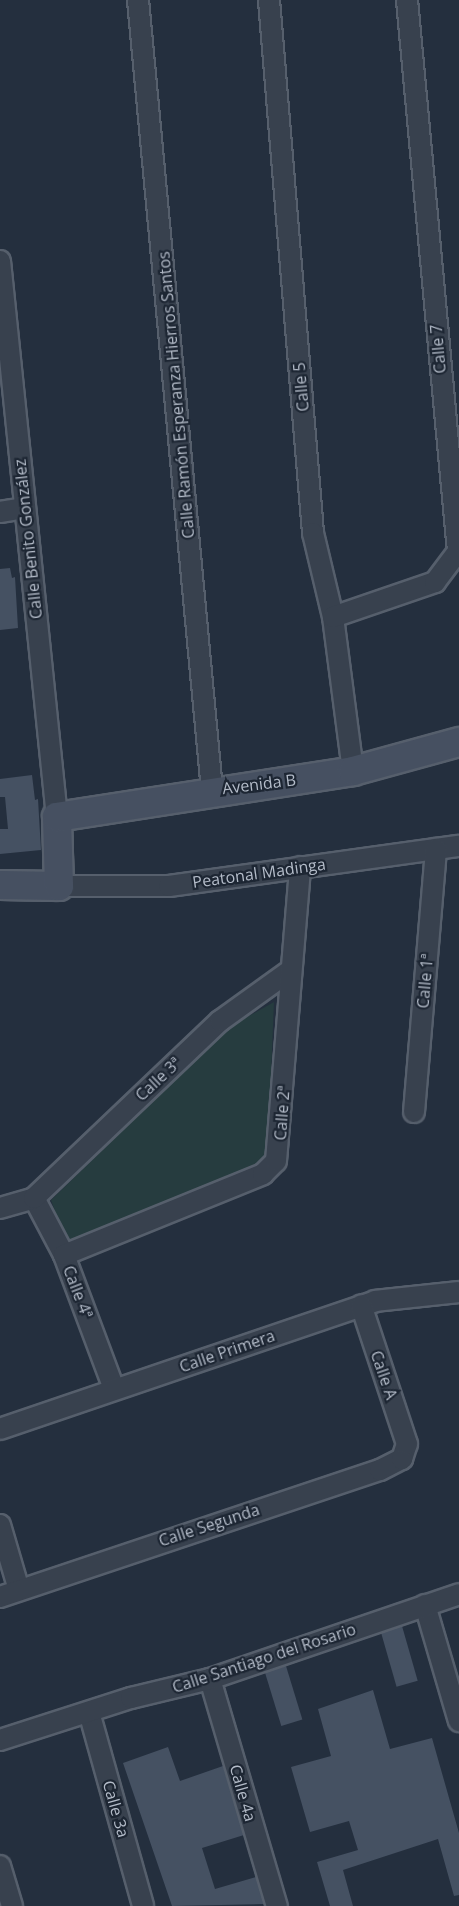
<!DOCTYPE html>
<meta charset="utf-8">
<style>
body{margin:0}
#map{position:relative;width:459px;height:1906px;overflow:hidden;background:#242f3e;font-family:"Open Sans",sans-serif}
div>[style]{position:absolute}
.green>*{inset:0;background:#263c3f}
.building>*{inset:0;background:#455162;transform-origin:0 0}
.roads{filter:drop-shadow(2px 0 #565f6c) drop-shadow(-2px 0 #565f6c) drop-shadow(0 2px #565f6c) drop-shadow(0 -2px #565f6c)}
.street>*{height:20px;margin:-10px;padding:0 10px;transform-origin:10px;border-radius:10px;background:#38414e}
.secondary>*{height:28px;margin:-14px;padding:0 14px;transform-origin:14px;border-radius:14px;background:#465061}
span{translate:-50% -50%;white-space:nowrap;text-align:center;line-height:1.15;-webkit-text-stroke:4.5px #1d2633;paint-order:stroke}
.street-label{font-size:16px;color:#b4bcc9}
</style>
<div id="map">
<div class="green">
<i style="clip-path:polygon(274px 1002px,268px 1149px,258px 1168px,67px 1244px,51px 1200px,231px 1026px)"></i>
</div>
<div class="building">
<i style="clip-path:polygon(10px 568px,12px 578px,15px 577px,18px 628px,0 630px,0 569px)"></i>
<i style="clip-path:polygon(32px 775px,35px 800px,38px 799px,41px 850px,0 854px,0 829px,8px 829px,5px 797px,0 797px,0 779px)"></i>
<i style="left:402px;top:1626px;width:57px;height:22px;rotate:74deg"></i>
<i style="left:286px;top:1666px;width:56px;height:22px;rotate:73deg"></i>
<i style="clip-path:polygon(373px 1690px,390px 1749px,432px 1738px,459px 1833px,459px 1895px,454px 1896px,438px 1839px,343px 1870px,353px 1906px,330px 1906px,317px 1862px,358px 1850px,349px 1821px,310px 1832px,291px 1767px,331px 1756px,318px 1709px)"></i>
<i style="clip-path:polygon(168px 1747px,180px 1781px,223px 1766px,244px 1835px,202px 1848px,215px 1889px,256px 1877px,264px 1904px,172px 1906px,123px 1763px)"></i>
</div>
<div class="roads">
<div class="street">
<i style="left:138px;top:0;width:793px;rotate:84.65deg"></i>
<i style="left:269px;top:0;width:535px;rotate:85.28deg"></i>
<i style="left:313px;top:533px;width:86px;rotate:76.6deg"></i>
<i style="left:333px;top:617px;width:155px;rotate:82.6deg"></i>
<i style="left:0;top:261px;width:559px;rotate:84.15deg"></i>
<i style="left:0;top:512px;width:24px;rotate:-9deg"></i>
<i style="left:333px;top:617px;width:108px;rotate:-18.9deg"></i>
<i style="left:435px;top:582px;width:39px;rotate:-53deg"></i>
<i style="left:458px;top:551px;width:553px;rotate:-95.29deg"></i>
<i style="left:59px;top:886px;width:110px"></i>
<i style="left:169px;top:886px;width:293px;rotate:-7.9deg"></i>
<i style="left:414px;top:1112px;width:264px;rotate:-85.2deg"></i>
<i style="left:34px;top:1198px;width:64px;rotate:62.2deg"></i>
<i style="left:64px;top:1255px;width:143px;rotate:69.5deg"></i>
<i style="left:0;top:1208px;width:35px;rotate:-16deg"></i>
<i style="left:34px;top:1198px;width:257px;rotate:-43.6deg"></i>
<i style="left:220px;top:1021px;width:87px;rotate:-35.7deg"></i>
<i style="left:64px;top:1255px;width:215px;rotate:-22.1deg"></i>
<i style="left:263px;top:1174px;width:18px;rotate:-45deg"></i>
<i style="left:276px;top:1161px;width:295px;rotate:-85.3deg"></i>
<i style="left:0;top:1429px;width:396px;rotate:-18.8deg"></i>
<i style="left:375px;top:1301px;width:84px;rotate:-6.1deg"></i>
<i style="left:0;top:1525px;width:68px;rotate:73.7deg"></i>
<i style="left:0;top:1597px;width:401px;rotate:-18.5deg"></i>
<i style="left:380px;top:1470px;width:25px;rotate:-27deg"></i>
<i style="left:402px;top:1459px;width:16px;rotate:-72deg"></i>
<i style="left:407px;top:1444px;width:146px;rotate:-108.3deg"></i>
<i style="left:425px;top:1605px;width:121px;rotate:73.7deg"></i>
<i style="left:210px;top:1679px;width:237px;rotate:73.6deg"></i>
<i style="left:89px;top:1712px;width:201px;rotate:74.4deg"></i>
<i style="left:0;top:1740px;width:138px;rotate:-17.8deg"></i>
<i style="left:131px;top:1698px;width:81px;rotate:-13.5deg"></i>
<i style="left:210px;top:1679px;width:263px;rotate:-18.8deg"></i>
<i style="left:0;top:1866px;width:42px;rotate:73.3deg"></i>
</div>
<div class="secondary">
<i style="left:0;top:885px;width:59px;rotate:1deg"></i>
<i style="left:59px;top:886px;width:69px;rotate:-91.7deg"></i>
<i style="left:57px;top:817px;width:300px;rotate:-8.8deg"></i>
<i style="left:353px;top:771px;width:110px;rotate:-15.3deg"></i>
</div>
</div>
<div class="street-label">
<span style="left:438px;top:349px;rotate:-95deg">Calle 7</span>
<span style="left:301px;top:387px;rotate:-95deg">Calle 5</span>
<span style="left:176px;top:395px;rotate:-95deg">Calle Ramón Esperanza Hierros Santos</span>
<span style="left:28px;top:539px;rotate:-96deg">Calle Benito González</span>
<span style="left:259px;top:784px;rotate:-7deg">Avenida B</span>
<span style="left:259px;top:873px;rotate:-8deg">Peatonal Madinga</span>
<span style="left:425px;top:981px;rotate:-85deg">Calle 1ª</span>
<span style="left:158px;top:1079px;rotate:-43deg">Calle 3ª</span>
<span style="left:282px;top:1113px;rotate:-86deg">Calle 2ª</span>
<span style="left:78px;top:1292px;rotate:69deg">Calle 4ª</span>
<span style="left:227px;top:1351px;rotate:-19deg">Calle Primera</span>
<span style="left:384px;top:1375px;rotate:71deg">Calle A</span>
<span style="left:209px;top:1525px;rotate:-18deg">Calle Segunda</span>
<span style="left:264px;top:1658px;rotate:-18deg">Calle Santiago del Rosario</span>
<span style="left:243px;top:1793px;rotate:74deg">Calle 4a</span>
<span style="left:116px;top:1809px;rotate:74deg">Calle 3a</span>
</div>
</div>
